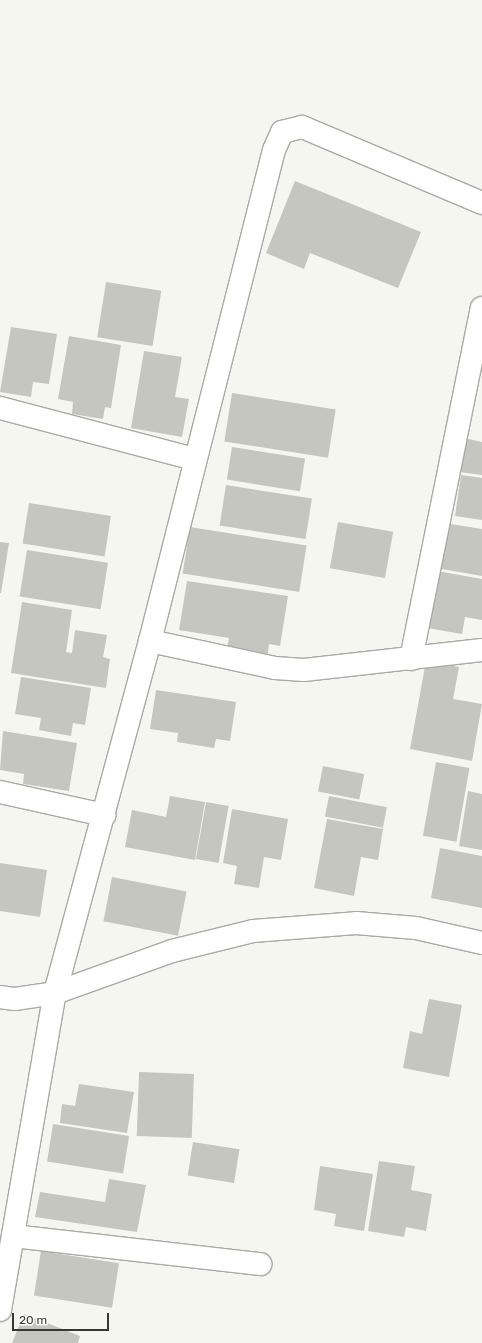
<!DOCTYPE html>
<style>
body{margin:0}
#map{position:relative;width:482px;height:1343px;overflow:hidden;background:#f5f6ef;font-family:Rubik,sans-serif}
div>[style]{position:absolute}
.building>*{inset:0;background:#c6c6c0;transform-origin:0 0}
.roads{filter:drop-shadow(1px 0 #a9aaa3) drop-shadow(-1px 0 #a9aaa3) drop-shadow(0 1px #a9aaa3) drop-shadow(0 -1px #a9aaa3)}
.street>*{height:22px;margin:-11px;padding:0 11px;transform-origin:11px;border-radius:11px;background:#fff}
span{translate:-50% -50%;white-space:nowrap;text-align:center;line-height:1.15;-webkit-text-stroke:4px #fffffe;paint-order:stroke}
.scale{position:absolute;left:12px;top:1313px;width:97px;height:18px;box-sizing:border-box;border:2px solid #373734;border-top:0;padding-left:5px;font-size:12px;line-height:14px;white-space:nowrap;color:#373734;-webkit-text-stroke:3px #fffffe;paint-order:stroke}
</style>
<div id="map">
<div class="building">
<i style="clip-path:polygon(295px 181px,421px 232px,398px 288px,310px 253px,304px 269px,266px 253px)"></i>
<i style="left:106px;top:282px;width:56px;height:56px;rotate:9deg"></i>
<i style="clip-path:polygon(11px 327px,57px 334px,49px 384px,33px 382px,31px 397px,0 392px)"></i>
<i style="clip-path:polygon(69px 336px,121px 345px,111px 408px,105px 407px,103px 419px,72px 414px,73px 402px,58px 399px)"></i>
<i style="clip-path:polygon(144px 351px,182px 357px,175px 397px,189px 399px,182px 437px,131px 428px)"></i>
<i style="left:232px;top:393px;width:105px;height:49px;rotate:9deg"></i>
<i style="clip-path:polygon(464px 438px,482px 442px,482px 475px,459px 472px)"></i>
<i style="left:232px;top:447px;width:74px;height:33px;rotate:9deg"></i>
<i style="clip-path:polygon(461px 475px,482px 478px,482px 520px,455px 516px)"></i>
<i style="left:226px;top:485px;width:87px;height:41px;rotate:9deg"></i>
<i style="left:29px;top:503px;width:83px;height:41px;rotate:9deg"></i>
<i style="left:338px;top:522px;width:56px;height:47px;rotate:10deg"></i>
<i style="clip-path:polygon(444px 523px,482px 529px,482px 576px,436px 568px)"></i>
<i style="left:190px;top:527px;width:118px;height:47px;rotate:9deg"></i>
<i style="clip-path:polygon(0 542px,9px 543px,1px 593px,0 593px)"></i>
<i style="left:27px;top:550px;width:82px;height:47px;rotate:9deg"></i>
<i style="clip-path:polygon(437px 571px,482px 579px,482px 620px,465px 617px,462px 634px,427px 628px)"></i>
<i style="clip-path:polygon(187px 581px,288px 596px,280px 646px,269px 644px,267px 659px,226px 653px,229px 638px,179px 630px)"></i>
<i style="clip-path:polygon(22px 602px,72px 610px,66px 652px,72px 653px,75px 630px,107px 635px,103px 657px,110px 659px,106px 688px,11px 673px)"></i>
<i style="clip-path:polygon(426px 661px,459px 667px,453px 699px,482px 704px,472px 761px,410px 749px)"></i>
<i style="clip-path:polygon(21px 677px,91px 688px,85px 725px,73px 723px,71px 736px,39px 730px,41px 718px,15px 714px)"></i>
<i style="clip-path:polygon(156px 690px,236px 702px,230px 741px,216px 739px,214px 748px,177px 742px,178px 733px,150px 729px)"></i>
<i style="clip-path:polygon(3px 731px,77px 743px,69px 791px,23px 784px,24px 774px,0 770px)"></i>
<i style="left:436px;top:762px;width:34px;height:75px;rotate:10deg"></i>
<i style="left:323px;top:766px;width:42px;height:26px;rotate:11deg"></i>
<i style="clip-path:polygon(468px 791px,482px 794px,482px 850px,459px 846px)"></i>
<i style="clip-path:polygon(170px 796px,205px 802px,195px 860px,125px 847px,132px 810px,166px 817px)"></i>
<i style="left:329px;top:796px;width:59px;height:21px;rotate:11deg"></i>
<i style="left:206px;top:802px;width:23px;height:58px;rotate:10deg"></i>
<i style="clip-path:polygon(232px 809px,288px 819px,281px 860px,264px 857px,259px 888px,234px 884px,237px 866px,223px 863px)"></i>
<i style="clip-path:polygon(327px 819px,383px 829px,378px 860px,361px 857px,354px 896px,314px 888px)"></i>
<i style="clip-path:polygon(440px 848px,482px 856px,482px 908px,431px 898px)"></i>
<i style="clip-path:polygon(0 863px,47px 870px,40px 917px,0 911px)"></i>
<i style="left:112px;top:877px;width:76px;height:45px;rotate:11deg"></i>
<i style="clip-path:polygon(429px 999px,462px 1005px,449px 1077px,403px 1068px,410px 1031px,422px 1034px)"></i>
<i style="left:139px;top:1072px;width:55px;height:64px;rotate:2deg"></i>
<i style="clip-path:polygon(79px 1084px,134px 1092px,127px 1133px,60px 1123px,62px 1104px,75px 1106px)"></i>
<i style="left:53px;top:1124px;width:77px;height:38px;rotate:9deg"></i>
<i style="left:193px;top:1142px;width:47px;height:34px;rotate:9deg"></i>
<i style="clip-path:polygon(379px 1161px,415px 1166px,411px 1190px,432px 1194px,426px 1231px,406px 1227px,404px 1237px,368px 1231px)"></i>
<i style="clip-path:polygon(320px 1166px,373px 1174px,364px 1231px,334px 1226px,336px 1214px,314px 1210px)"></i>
<i style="clip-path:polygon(109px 1179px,146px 1185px,137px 1232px,35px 1217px,40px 1192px,105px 1202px)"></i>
<i style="left:41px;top:1251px;width:79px;height:45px;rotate:9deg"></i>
<i style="clip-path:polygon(24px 1314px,80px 1336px,78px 1343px,12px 1343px)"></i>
</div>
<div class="roads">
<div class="street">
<i style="left:0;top:408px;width:202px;rotate:14.7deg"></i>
<i style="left:150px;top:641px;width:128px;rotate:12.2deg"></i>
<i style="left:275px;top:668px;width:29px;rotate:4deg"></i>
<i style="left:304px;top:670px;width:179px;rotate:-6.4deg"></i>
<i style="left:411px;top:659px;width:358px;rotate:-78.6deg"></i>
<i style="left:0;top:792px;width:107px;rotate:12.5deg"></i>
<i style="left:0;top:997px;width:15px;rotate:8deg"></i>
<i style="left:15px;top:999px;width:40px;rotate:-8.5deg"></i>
<i style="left:55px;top:993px;width:124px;rotate:-19.7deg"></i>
<i style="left:172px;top:951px;width:83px;rotate:-13.9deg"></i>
<i style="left:253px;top:931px;width:103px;rotate:-4.4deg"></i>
<i style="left:356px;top:923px;width:60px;rotate:4.8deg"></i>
<i style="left:416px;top:928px;width:68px;rotate:12.8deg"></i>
<i style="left:13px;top:1236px;width:249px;rotate:6.5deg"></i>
<i style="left:0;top:1310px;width:322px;rotate:-80.2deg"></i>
<i style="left:55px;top:993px;width:365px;rotate:-74.9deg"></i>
<i style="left:150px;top:641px;width:506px;rotate:-75.83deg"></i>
<i style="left:274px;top:150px;width:20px;rotate:-66deg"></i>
<i style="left:282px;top:132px;width:21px;rotate:-14deg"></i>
<i style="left:302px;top:127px;width:195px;rotate:22.9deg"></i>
</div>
</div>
<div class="scale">20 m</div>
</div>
